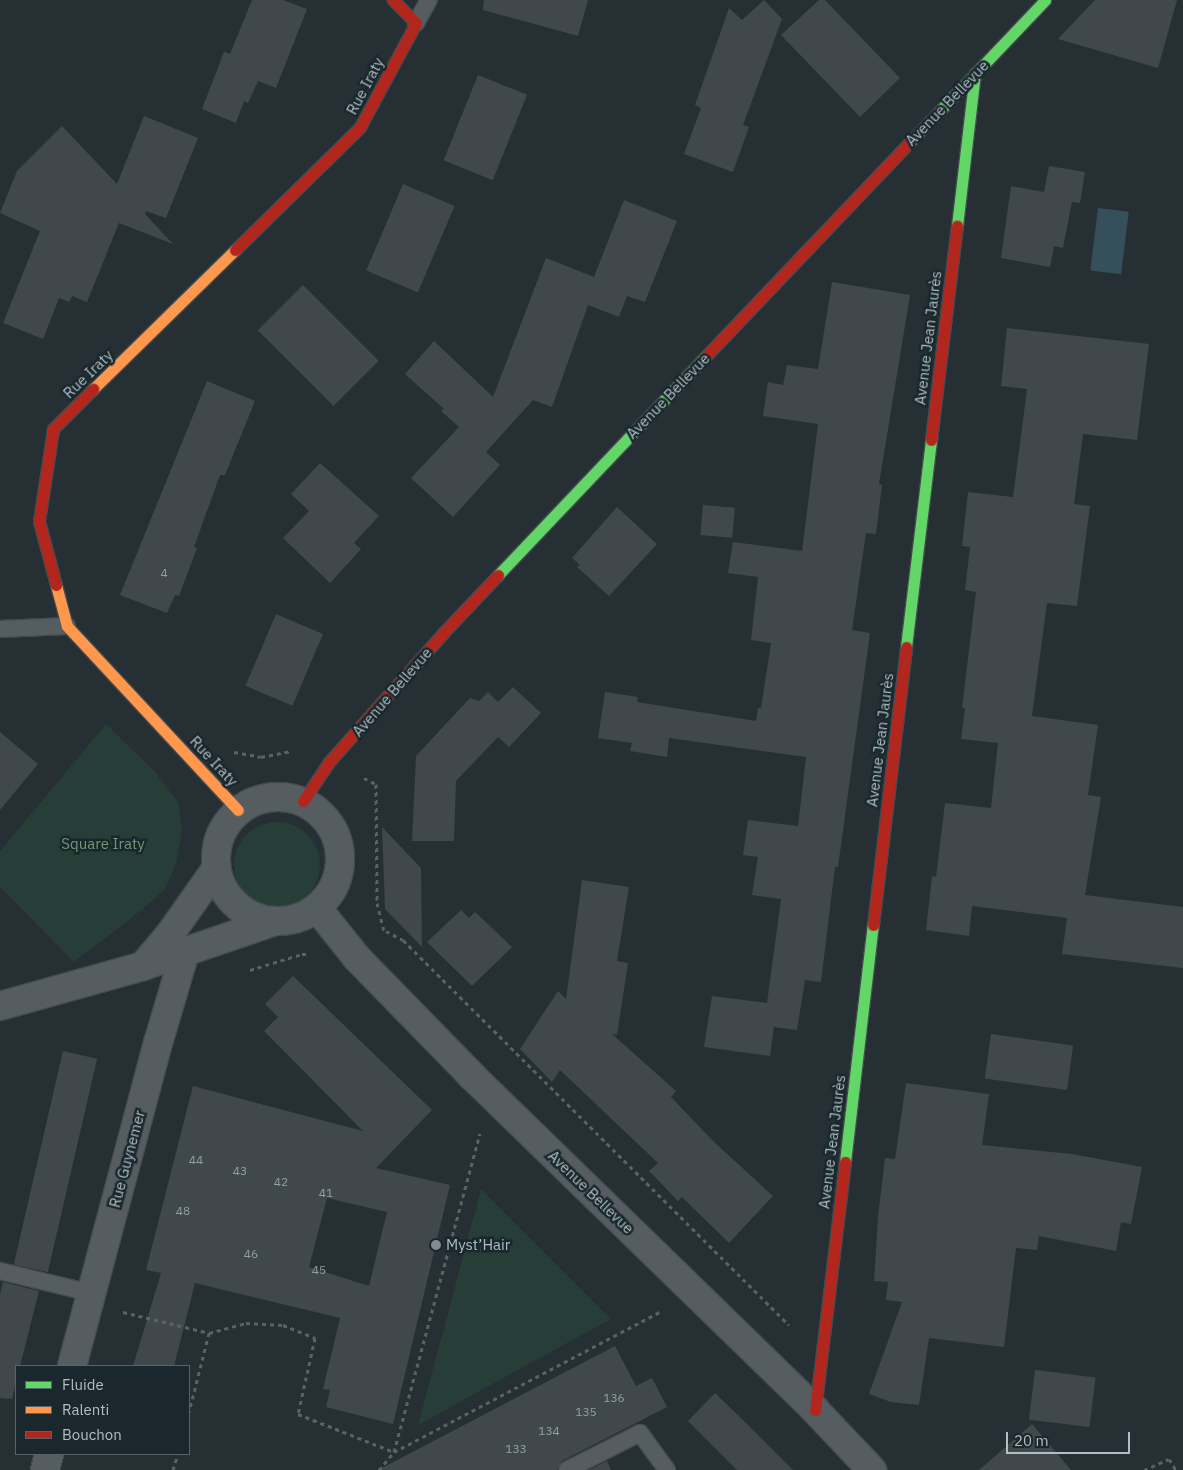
<!DOCTYPE html>
<meta charset="utf-8">
<style>
body{margin:0}
#map{position:relative;width:1183px;height:1470px;overflow:hidden;background:#262f33;font-family:"IBM Plex Sans",sans-serif}
div>[style]{position:absolute}
.green>*{inset:0;background:#273d37}
.round{border-radius:50%}
.water>*{inset:0;background:#35505b;transform-origin:0 0}
.building>*{inset:0;background:#40484b;transform-origin:0 0}
.path>*{height:3px;margin-top:-1.5px;transform-origin:0;background:repeating-linear-gradient(90deg,#5a6265 0 4px,transparent 0 8px)}
.roads{filter:drop-shadow(1px 0 #444b4e) drop-shadow(-1px 0 #444b4e) drop-shadow(0 1px #444b4e) drop-shadow(0 -1px #444b4e)}
.lane>*{height:16px;margin:-8px;padding:0 8px;transform-origin:8px;border-radius:8px;background:#565d61}
.street>*{height:28px;margin:-14px;padding:0 14px;transform-origin:14px;border-radius:14px;background:#565d61}
.street>.ring{margin:-14px;padding:0;box-sizing:content-box;background:none;border:28px solid #565d61;border-radius:50%}
.fast>*{height:11px;margin:-5.5px;padding:0 5.5px;transform-origin:5.5px;border-radius:5.5px;background:#63d668}
.slow>*{height:11px;margin:-5.5px;padding:0 5.5px;transform-origin:5.5px;border-radius:5.5px;background:#ff974d}
.jam>*{height:11px;margin:-5.5px;padding:0 5.5px;transform-origin:5.5px;border-radius:5.5px;background:#b3261e}
.dots>*{width:14px;height:14px;translate:-50% -50%;box-sizing:border-box;border:2px solid #1a282d;border-radius:50%}
span{translate:-50% -50%;white-space:nowrap;text-align:center;line-height:1.15;-webkit-text-stroke:5px #1a282d;paint-order:stroke}
.number-label{font-size:12px;color:#94a0a6}
.number-label span{-webkit-text-stroke-width:0}
.street-label{font-size:15px;color:#b0bec5}
.park-label{font-size:15px;color:#729a70}
.poi-label{font-size:15px;color:#b0bec5}
.left{translate:0 -50%;text-align:left}
.legend{position:absolute;left:15px;top:1365px;width:175px;height:90px;box-sizing:border-box;background:#1a282d;border:1px solid #56646a;margin:0;padding:6px 9px;list-style:none;font-size:15px;color:#b0bec5}
.legend li{display:flex;align-items:center;gap:10px;height:25px}
.legend b{width:25px;border:1px solid #56646a}
.scale{position:absolute;left:1006px;top:1432px;width:124px;height:22px;box-sizing:border-box;border:2px solid #b0bec5;border-top:0;padding-left:6px;font-size:15px;line-height:18px;white-space:nowrap;color:#b0bec5;-webkit-text-stroke:4px #1a282d;paint-order:stroke}
</style>
<div id="map">
<div class="green">
<i style="clip-path:polygon(106px 724px,154px 771px,178px 802px,182px 831px,176px 864px,165px 889px,143px 909px,74px 962px,0 887px,0 851px)"></i>
<i class="round" style="left:234px;top:822px;width:86px;height:86px"></i>
<i style="clip-path:polygon(481px 1189px,611px 1319px,418px 1425px)"></i>
</div>
<div class="water">
<i style="left:1098px;top:208px;width:31px;height:63px;rotate:7deg"></i>
</div>
<div class="building">
<i style="clip-path:polygon(252px 0,283px 0,307px 9px,276px 88px,258px 81px,248px 103px,244px 101px,236px 123px,202px 109px,224px 52px,230px 54px)"></i>
<i style="clip-path:polygon(484px 0,588px 0,578px 36px,483px 10px)"></i>
<i style="clip-path:polygon(764px 0,782px 19px,743px 125px,749px 127px,733px 172px,684px 154px,701px 108px,695px 105px,729px 8px,742px 20px)"></i>
<i style="clip-path:polygon(819px 0,825px 0,900px 78px,860px 117px,781px 35px)"></i>
<i style="clip-path:polygon(1095px 0,1177px 0,1158px 68px,1058px 39px)"></i>
<i style="left:478px;top:75px;width:53px;height:92px;rotate:22deg"></i>
<i style="clip-path:polygon(144px 116px,198px 138px,166px 218px,146px 211px,145px 214px,173px 244px,119px 223px,87px 302px,72px 296px,69px 302px,59px 298px,43px 339px,3px 323px,40px 231px,0 213px,17px 171px,62px 126px,117px 184px)"></i>
<i style="clip-path:polygon(1049px 166px,1085px 172px,1080px 203px,1072px 202px,1063px 248px,1054px 246px,1050px 267px,1001px 258px,1011px 186px,1044px 192px)"></i>
<i style="left:403px;top:184px;width:56px;height:94px;rotate:23deg"></i>
<i style="clip-path:polygon(624px 200px,677px 221px,645px 302px,627px 296px,619px 317px,588px 305px,552px 407px,533px 400px,486px 452px,500px 465px,453px 517px,411px 478px,459px 427px,441px 411px,444px 409px,405px 374px,434px 341px,493px 397px,546px 258px,594px 277px)"></i>
<i style="clip-path:polygon(832px 282px,910px 295px,879px 484px,882px 485px,876px 534px,866px 533px,852px 630px,870px 633px,838px 867px,835px 867px,821px 982px,805px 980px,797px 1030px,774px 1027px,770px 1056px,704px 1047px,712px 996px,767px 1003px,781px 899px,752px 895px,758px 857px,743px 855px,748px 820px,798px 826px,806px 757px,669px 738px,667px 757px,630px 751px,632px 743px,598px 738px,605px 692px,638px 697px,637px 702px,756px 721px,758px 708px,761px 708px,771px 643px,751px 640px,758px 577px,728px 573px,733px 542px,802px 551px,818px 424px,763px 416px,768px 382px,783px 385px,787px 365px,818px 369px)"></i>
<i style="left:303px;top:285px;width:107px;height:64px;rotate:45deg"></i>
<i style="clip-path:polygon(1007px 328px,1149px 344px,1137px 440px,1083px 434px,1074px 504px,1090px 506px,1077px 606px,1047px 603px,1032px 716px,1098px 725px,1088px 795px,1101px 797px,1085px 895px,1183px 907px,1183px 968px,1062px 954px,1067px 918px,972px 906px,969px 936px,926px 930px,932px 876px,936px 877px,945px 803px,991px 808px,998px 743px,961px 739px,965px 708px,962px 708px,976px 592px,965px 590px,970px 547px,962px 546px,968px 492px,1013px 497px,1027px 389px,1001px 386px)"></i>
<i style="clip-path:polygon(207px 381px,255px 401px,225px 475px,220px 475px,194px 547px,197px 548px,179px 596px,175px 595px,167px 613px,120px 595px)"></i>
<i style="clip-path:polygon(320px 463px,379px 516px,354px 543px,361px 549px,330px 583px,283px 538px,309px 511px,291px 494px)"></i>
<i style="left:703px;top:505px;width:32px;height:30px;rotate:5deg"></i>
<i style="clip-path:polygon(617px 507px,657px 544px,609px 596px,577px 567px,580px 565px,572px 558px)"></i>
<i style="left:276px;top:614px;width:51px;height:78px;rotate:23deg"></i>
<i style="clip-path:polygon(513px 687px,541px 713px,509px 747px,498px 737px,456px 781px,454px 841px,412px 841px,416px 756px,470px 698px,479px 701px,488px 692px,498px 702px)"></i>
<i style="clip-path:polygon(0 732px,38px 764px,0 810px)"></i>
<i style="clip-path:polygon(382px 827px,421px 868px,422px 947px,385px 909px)"></i>
<i style="clip-path:polygon(582px 880px,629px 887px,617px 961px,628px 963px,617px 1035px,612px 1034px,676px 1091px,671px 1097px,714px 1142px,773px 1196px,729px 1243px,682px 1197px,678px 1201px,649px 1171px,658px 1163px,560px 1070px,552px 1082px,520px 1049px,558px 991px,566px 999px)"></i>
<i style="clip-path:polygon(461px 910px,469px 918px,475px 912px,512px 947px,472px 986px,427px 942px)"></i>
<i style="clip-path:polygon(evenodd,293px 976px,432px 1110px,376px 1168px,450px 1185px,393px 1424px,326px 1407px,330px 1390px,323px 1389px,340px 1318px,195px 1283px,174px 1366px,133px 1366px,161px 1273px,146px 1270px,193px 1086px,363px 1131px,264px 1031px,278px 1017px,265px 1004px,293px 976px,327px 1198px,387px 1212px,369px 1286px,309px 1267px,327px 1198px)"></i>
<i style="left:991px;top:1034px;width:83px;height:45px;rotate:8deg"></i>
<i style="left:63px;top:1051px;width:35px;height:219px;rotate:13deg"></i>
<i style="clip-path:polygon(906px 1083px,989px 1094px,982px 1145px,1072px 1154px,1142px 1167px,1131px 1224px,1121px 1222px,1116px 1251px,1039px 1236px,1037px 1250px,1016px 1248px,1004px 1347px,929px 1338px,919px 1405px,891px 1402px,869px 1394px,902px 1302px,886px 1300px,888px 1282px,874px 1281px,878px 1217px,885px 1158px,895px 1159px)"></i>
<i style="clip-path:polygon(3px 1282px,39px 1291px,20px 1366px,16px 1366px,16px 1382px,12px 1399px,0 1398px,0 1294px)"></i>
<i style="clip-path:polygon(615px 1346px,636px 1386px,652px 1378px,667px 1407px,562px 1461px,557px 1470px,378px 1470px)"></i>
<i style="left:1035px;top:1370px;width:61px;height:50px;rotate:7deg"></i>
<i style="clip-path:polygon(715px 1393px,746px 1423px,793px 1470px,737px 1470px,688px 1421px)"></i>
<i style="clip-path:polygon(1032px 1424px,1071px 1470px,979px 1470px)"></i>
<i style="clip-path:polygon(607px 1461px,611px 1470px,589px 1470px)"></i>
</div>
<div class="path">
<i style="left:234px;top:752px;width:27px;rotate:10deg"></i>
<i style="left:261px;top:757px;width:31px;rotate:-11deg"></i>
<i style="left:364px;top:778px;width:13px;rotate:27deg"></i>
<i style="left:376px;top:784px;width:119px;rotate:89.5deg"></i>
<i style="left:377px;top:903px;width:30px;rotate:76deg"></i>
<i style="left:386px;top:931px;width:19px;rotate:28deg"></i>
<i style="left:403px;top:940px;width:545px;rotate:44.93deg"></i>
<i style="left:250px;top:970px;width:54px;rotate:-17.1deg"></i>
<i style="left:302px;top:954px;width:7px"></i>
<i style="left:123px;top:1312px;width:89px;rotate:13.7deg"></i>
<i style="left:209px;top:1333px;width:81px;rotate:104.2deg"></i>
<i style="left:209px;top:1333px;width:38px;rotate:-15deg"></i>
<i style="left:246px;top:1323px;width:37px;rotate:3deg"></i>
<i style="left:283px;top:1325px;width:35px;rotate:22deg"></i>
<i style="left:315px;top:1338px;width:78px;rotate:102.6deg"></i>
<i style="left:298px;top:1414px;width:103px;rotate:21.6deg"></i>
<i style="left:394px;top:1452px;width:302px;rotate:-27.8deg"></i>
<i style="left:173px;top:1470px;width:17px;rotate:-73deg"></i>
<i style="left:379px;top:1470px;width:23px;rotate:-50deg"></i>
<i style="left:394px;top:1452px;width:330px;rotate:-74.9deg"></i>
<i style="left:1144px;top:1470px;width:27px;rotate:-24deg"></i>
<i style="left:1169px;top:1459px;width:13px;rotate:58deg"></i>
</div>
<div class="roads">
<div class="lane">
<i style="left:416px;top:23px;width:26px;rotate:-61deg"></i>
<i style="left:0;top:629px;width:67px;rotate:-2.6deg"></i>
<i style="left:0;top:1271px;width:94px;rotate:13.6deg"></i>
<i style="left:567px;top:1470px;width:82px;rotate:-26.9deg"></i>
<i style="left:640px;top:1433px;width:46px;rotate:53.9deg"></i>
</div>
<div class="street">
<i class="ring" style="left:216px;top:797px;width:96px;height:96px"></i>
<i style="left:317px;top:908px;width:64px;rotate:51.3deg"></i>
<i style="left:357px;top:958px;width:165px;rotate:45.7deg"></i>
<i style="left:472px;top:1076px;width:479px;rotate:44.2deg"></i>
<i style="left:815px;top:1410px;width:83px;rotate:46.5deg"></i>
<i style="left:143px;top:966px;width:42px;rotate:-49.8deg"></i>
<i style="left:170px;top:934px;width:80px;rotate:-54.7deg"></i>
<i style="left:0;top:1006px;width:148px;rotate:-15.6deg"></i>
<i style="left:143px;top:966px;width:139px;rotate:-18.8deg"></i>
<i style="left:72px;top:1366px;width:334px;rotate:-75.1deg"></i>
<i style="left:158px;top:1043px;width:95px;rotate:-73.5deg"></i>
<i style="left:45px;top:1470px;width:16px;rotate:-76deg"></i>
</div>
<div class="fast">
<i style="left:910px;top:142px;width:196px;rotate:-46.4deg"></i>
<i style="left:957px;top:226px;width:154px;rotate:-83.3deg"></i>
<i style="left:498px;top:575px;width:301px;rotate:-46.5deg"></i>
<i style="left:906px;top:647px;width:209px;rotate:-83.1deg"></i>
<i style="left:845px;top:1162px;width:239px;rotate:-83.3deg"></i>
</div>
<div class="slow">
<i style="left:93px;top:389px;width:199px;rotate:-44.4deg"></i>
<i style="left:56px;top:585px;width:42px;rotate:75deg"></i>
<i style="left:67px;top:626px;width:251px;rotate:47.1deg"></i>
</div>
<div class="jam">
<i style="left:235px;top:250px;width:175px;rotate:-44.5deg"></i>
<i style="left:360px;top:127px;width:118px;rotate:-61.7deg"></i>
<i style="left:416px;top:23px;width:33px;rotate:-135deg"></i>
<i style="left:705px;top:357px;width:297px;rotate:-46.4deg"></i>
<i style="left:931px;top:440px;width:216px;rotate:-83.1deg"></i>
<i style="left:56px;top:585px;width:66px;rotate:-104.9deg"></i>
<i style="left:39px;top:521px;width:93px;rotate:-81.3deg"></i>
<i style="left:53px;top:429px;width:57px;rotate:-45deg"></i>
<i style="left:303px;top:801px;width:47px;rotate:-56.3deg"></i>
<i style="left:329px;top:762px;width:172px;rotate:-48.5deg"></i>
<i style="left:443px;top:633px;width:80px;rotate:-46.5deg"></i>
<i style="left:873px;top:925px;width:280px;rotate:-83.2deg"></i>
<i style="left:815px;top:1410px;width:250px;rotate:-83.1deg"></i>
</div>
</div>
<div class="dots">
<i style="left:436px;top:1245px;background:#808c92"></i>
</div>
<div class="number-label">
<span style="left:164px;top:573px">4</span>
<span style="left:196px;top:1160px">44</span>
<span style="left:240px;top:1171px">43</span>
<span style="left:281px;top:1182px">42</span>
<span style="left:326px;top:1193px">41</span>
<span style="left:183px;top:1211px">48</span>
<span style="left:251px;top:1254px">46</span>
<span style="left:319px;top:1270px">45</span>
<span style="left:614px;top:1398px">136</span>
<span style="left:586px;top:1412px">135</span>
<span style="left:549px;top:1431px">134</span>
<span style="left:516px;top:1449px">133</span>
</div>
<div class="street-label">
<span style="left:365px;top:86px;rotate:-62deg">Rue Iraty</span>
<span style="left:947px;top:103px;rotate:-46deg">Avenue Bellevue</span>
<span style="left:928px;top:338px;rotate:-83deg">Avenue Jean Jaurès</span>
<span style="left:88px;top:374px;rotate:-44deg">Rue Iraty</span>
<span style="left:668px;top:396px;rotate:-46deg">Avenue Bellevue</span>
<span style="left:392px;top:692px;rotate:-49deg">Avenue Bellevue</span>
<span style="left:880px;top:740px;rotate:-83deg">Avenue Jean Jaurès</span>
<span style="left:214px;top:761px;rotate:47deg">Rue Iraty</span>
<span style="left:832px;top:1142px;rotate:-83deg">Avenue Jean Jaurès</span>
<span style="left:127px;top:1159px;rotate:-75deg">Rue Guynemer</span>
<span style="left:591px;top:1192px;rotate:44deg">Avenue Bellevue</span>
</div>
<div class="park-label">
<span style="left:103px;top:844px">Square Iraty</span>
</div>
<div class="poi-label">
<span class="left" style="left:446px;top:1245px">Myst’Hair</span>
</div>
<ul class="legend">
<li><b style="height:6px;background:#63d668"></b>Fluide</li>
<li><b style="height:6px;background:#ff974d"></b>Ralenti</li>
<li><b style="height:6px;background:#b3261e"></b>Bouchon</li>
</ul>
<div class="scale">20 m</div>
</div>
